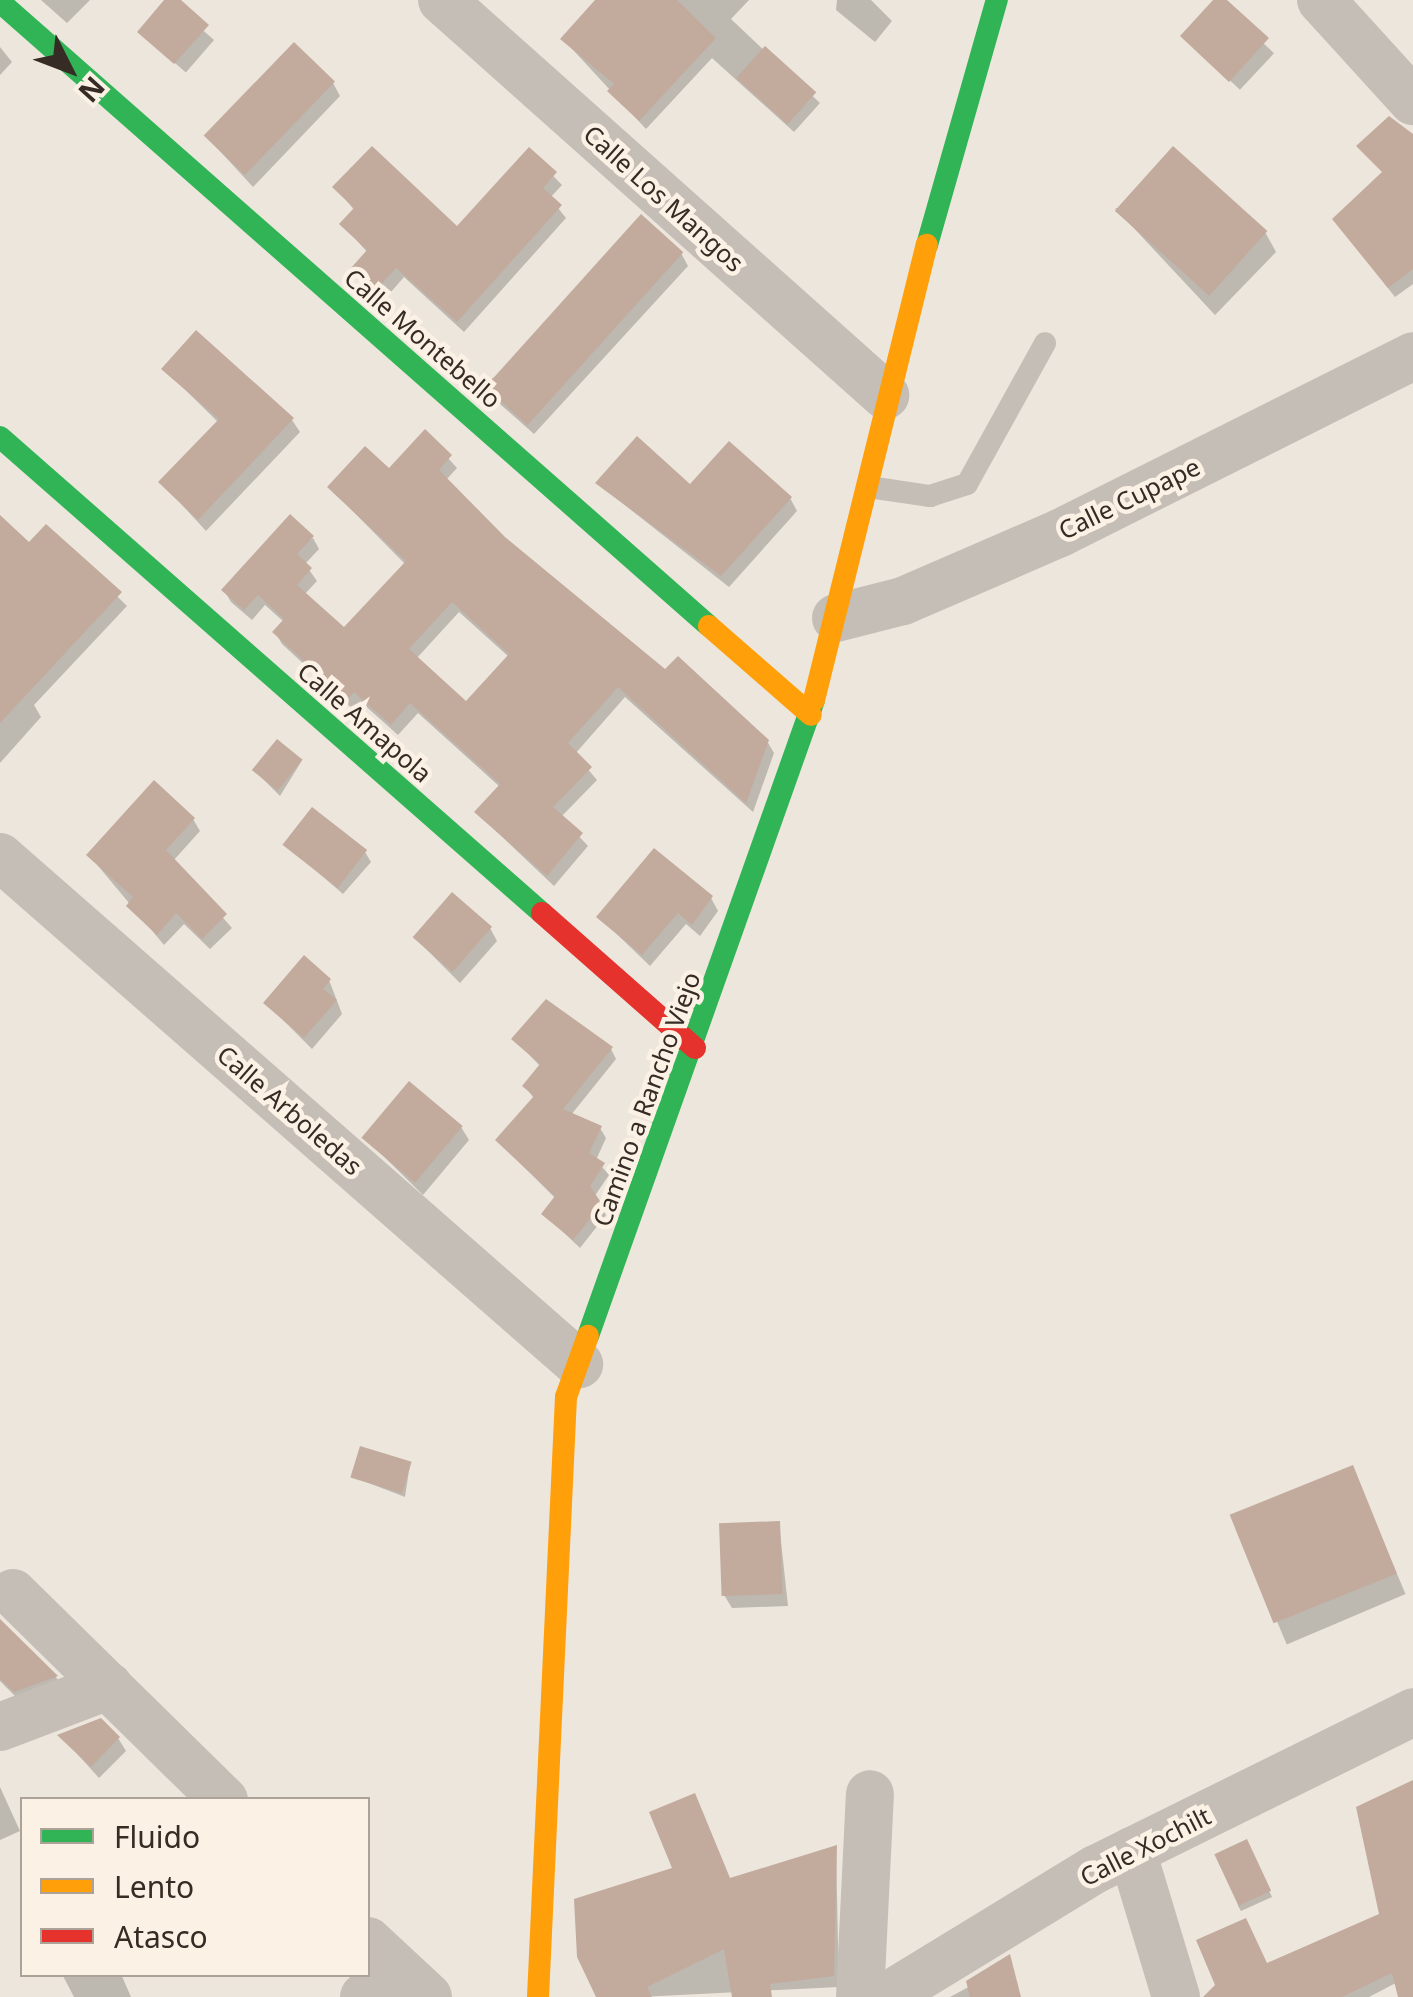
<!DOCTYPE html>
<style>
body{margin:0}
#map{position:relative;width:1413px;height:1997px;overflow:hidden;background:#ede6dd;font-family:"Noto Sans",sans-serif}
div>[style]{position:absolute}
.shadow>*{inset:0;background:#0003;transform-origin:0 0}
.building>*{inset:0;background:#c2aa9d;transform-origin:0 0}
.lane>*{height:22px;margin:-11px;padding:0 11px;transform-origin:11px;border-radius:11px;background:#c5beb7}
.street>*{height:48px;margin:-24px;padding:0 24px;transform-origin:24px;border-radius:24px;background:#c5beb7}
.fast>*{height:22px;margin:-11px;padding:0 11px;transform-origin:11px;border-radius:11px;background:#30b455}
.slow>*{height:22px;margin:-11px;padding:0 11px;transform-origin:11px;border-radius:11px;background:#ff9f0a}
.jam>*{height:22px;margin:-11px;padding:0 11px;transform-origin:11px;border-radius:11px;background:#e5322d}
span{translate:-50% -50%;white-space:nowrap;text-align:center;line-height:1.15;-webkit-text-stroke:9px #fbf1e4;paint-order:stroke}
.street-label{font-size:25px;color:#362b25}
.legend{position:absolute;left:20px;top:1797px;width:350px;height:180px;box-sizing:border-box;background:#fbf1e4;border:2px solid #aca298;margin:0;padding:12px 18px;list-style:none;font-size:30px;color:#362b25}
.legend li{display:flex;align-items:center;gap:20px;height:50px}
.legend b{width:50px;border:2px solid #aca298}
.north{position:absolute;left:20px;top:20px;width:100px;height:100px;-webkit-text-stroke:8px #fbf1e4;paint-order:stroke;rotate:132deg;font-size:28px;font-weight:700;line-height:40px;text-align:center;color:#362b25}
.north::after{content:'';display:block;margin:auto;width:35px;height:45px;background:#362b25;clip-path:polygon(50% 0,100% 100%,50% 72%,0 100%)}
</style>
<div id="map">
<div class="shadow">
<i style="clip-path:polygon(41px 0,90px 0,67px 23px)"></i>
<i style="left:168px;top:0;width:61px;height:43px;rotate:41deg"></i>
<i style="clip-path:polygon(596px 0,749px 0,731px 19px,820px 103px,794px 132px,712px 58px,646px 129px,563px 39px)"></i>
<i style="clip-path:polygon(837px 0,871px 0,892px 21px,875px 42px,836px 10px)"></i>
<i style="left:1217px;top:0;width:78px;height:50px;rotate:43deg"></i>
<i style="clip-path:polygon(0 47px,12px 62px,0 75px)"></i>
<i style="clip-path:polygon(333px 83px,340px 96px,253px 187px,207px 137px)"></i>
<i style="clip-path:polygon(529px 151px,562px 185px,550px 198px,566px 218px,464px 332px,404px 277px,384px 300px,360px 279px,354px 268px,368px 253px,342px 224px,355px 211px,336px 188px,457px 229px)"></i>
<i style="clip-path:polygon(1413px 183px,1413px 284px,1395px 297px,1342px 230px)"></i>
<i style="clip-path:polygon(1115px 208px,1265px 232px,1276px 252px,1215px 315px)"></i>
<i style="clip-path:polygon(681px 253px,688px 266px,534px 434px,492px 397px,484px 384px)"></i>
<i style="clip-path:polygon(164px 369px,292px 420px,300px 432px,206px 531px,161px 482px,219px 423px)"></i>
<i style="clip-path:polygon(evenodd,425px 433px,457px 468px,446px 480px,504px 539px,666px 673px,767px 741px,774px 753px,753px 812px,625px 697px,575px 754px,597px 780px,561px 817px,588px 846px,554px 886px,477px 813px,500px 787px,418px 713px,398px 735px,361px 702px,354px 710px,282px 644px,275px 632px,284px 622px,265px 605px,252px 620px,231px 602px,224px 590px,313px 538px,319px 549px,305px 564px,317px 581px,304px 595px,344px 631px,406px 565px,330px 488px,389px 471px,425px 433px,459px 612px,509px 657px,466px 705px,416px 659px,459px 612px)"></i>
<i style="clip-path:polygon(598px 484px,790px 498px,797px 511px,729px 587px)"></i>
<i style="clip-path:polygon(0 518px,30px 545px,47px 527px,127px 606px,34px 705px,41px 717px,0 763px)"></i>
<i style="clip-path:polygon(301px 762px,280px 796px,254px 770px)"></i>
<i style="clip-path:polygon(193px 819px,200px 831px,173px 861px,232px 928px,210px 949px,184px 924px,164px 945px,89px 855px)"></i>
<i style="clip-path:polygon(285px 844px,365px 852px,371px 862px,343px 894px)"></i>
<i style="clip-path:polygon(711px 898px,718px 911px,700px 936px,686px 924px,650px 966px,599px 917px)"></i>
<i style="clip-path:polygon(490px 928px,497px 941px,460px 983px,415px 938px)"></i>
<i style="clip-path:polygon(329px 980px,342px 1014px,312px 1049px,266px 1003px)"></i>
<i style="clip-path:polygon(514px 1039px,611px 1049px,616px 1059px,571px 1115px,600px 1128px,606px 1138px,596px 1160px,609px 1175px,594px 1197px,606px 1215px,580px 1248px,544px 1214px,556px 1199px,498px 1141px,535px 1100px,525px 1086px,541px 1067px)"></i>
<i style="clip-path:polygon(461px 1127px,469px 1140px,423px 1195px,365px 1138px)"></i>
<i style="clip-path:polygon(410px 1464px,405px 1497px,353px 1477px)"></i>
<i style="left:1352px;top:1468px;width:137px;height:129px;rotate:67deg"></i>
<i style="clip-path:polygon(779px 1523px,788px 1606px,732px 1608px,724px 1595px)"></i>
<i style="clip-path:polygon(0 1622px,56px 1677px,63px 1689px,23px 1704px,0 1681px)"></i>
<i style="clip-path:polygon(61px 1736px,118px 1738px,126px 1751px,99px 1778px)"></i>
<i style="clip-path:polygon(1413px 1783px,1413px 1974px,1369px 1997px,1256px 1997px,1267px 1966px,1382px 1916px)"></i>
<i style="clip-path:polygon(0 1787px,20px 1831px,0 1840px)"></i>
<i style="clip-path:polygon(836px 1848px,839px 1987px,640px 1997px,676px 1869px,731px 1880px)"></i>
<i style="clip-path:polygon(1249px 1848px,1272px 1897px,1241px 1911px,1238px 1906px)"></i>
<i style="clip-path:polygon(62px 1974px,121px 1974px,131px 1997px,74px 1997px)"></i>
<i style="clip-path:polygon(976px 1983px,983px 1997px,950px 1997px)"></i>
</div>
<div class="building">
<i style="clip-path:polygon(164px 0,181px 0,209px 25px,174px 64px,137px 32px)"></i>
<i style="clip-path:polygon(595px 0,677px 0,716px 38px,639px 121px,607px 91px,614px 84px,560px 39px)"></i>
<i style="clip-path:polygon(1213px 0,1227px 0,1269px 38px,1229px 82px,1180px 36px)"></i>
<i style="left:294px;top:42px;width:57px;height:130px;rotate:44deg"></i>
<i style="left:765px;top:46px;width:69px;height:43px;rotate:42deg"></i>
<i style="clip-path:polygon(1389px 116px,1413px 134px,1413px 269px,1388px 288px,1332px 219px,1382px 172px,1356px 146px)"></i>
<i style="clip-path:polygon(372px 146px,457px 226px,529px 147px,557px 172px,543px 188px,562px 205px,457px 322px,396px 268px,376px 290px,351px 268px,367px 250px,339px 224px,354px 208px,332px 187px)"></i>
<i style="left:1173px;top:146px;width:127px;height:87px;rotate:42deg"></i>
<i style="left:641px;top:214px;width:57px;height:233px;rotate:42deg"></i>
<i style="clip-path:polygon(196px 330px,294px 418px,198px 520px,158px 482px,219px 419px,161px 369px)"></i>
<i style="clip-path:polygon(evenodd,425px 429px,452px 455px,439px 470px,505px 537px,665px 669px,678px 656px,769px 740px,746px 803px,618px 687px,568px 743px,592px 767px,553px 807px,583px 833px,547px 876px,474px 812px,500px 784px,410px 703px,391px 725px,354px 692px,347px 700px,272px 632px,284px 619px,258px 595px,244px 610px,221px 590px,290px 514px,314px 536px,297px 554px,312px 568px,297px 585px,344px 627px,406px 561px,327px 487px,365px 446px,389px 468px,425px 429px,452px 602px,509px 654px,466px 701px,409px 649px,452px 602px)"></i>
<i style="clip-path:polygon(637px 436px,690px 484px,729px 441px,792px 497px,721px 576px,595px 483px)"></i>
<i style="clip-path:polygon(0 515px,29px 542px,46px 524px,122px 592px,0 723px)"></i>
<i style="left:277px;top:739px;width:33px;height:40px;rotate:39deg"></i>
<i style="clip-path:polygon(154px 780px,195px 818px,166px 850px,227px 914px,202px 939px,176px 913px,157px 935px,126px 906px,133px 897px,86px 855px)"></i>
<i style="left:312px;top:807px;width:70px;height:48px;rotate:38deg"></i>
<i style="clip-path:polygon(654px 848px,713px 896px,692px 925px,678px 913px,642px 955px,596px 917px)"></i>
<i style="left:452px;top:892px;width:53px;height:60px;rotate:41deg"></i>
<i style="clip-path:polygon(304px 955px,331px 979px,323px 989px,337px 1000px,304px 1038px,263px 1003px)"></i>
<i style="clip-path:polygon(546px 999px,613px 1047px,563px 1109px,602px 1126px,589px 1153px,605px 1163px,590px 1186px,602px 1204px,573px 1240px,541px 1214px,555px 1196px,495px 1140px,534px 1096px,522px 1086px,540px 1064px,511px 1039px)"></i>
<i style="left:409px;top:1081px;width:70px;height:74px;rotate:40deg"></i>
<i style="left:360px;top:1446px;width:54px;height:33px;rotate:17deg"></i>
<i style="left:1353px;top:1465px;width:117px;height:133px;rotate:68deg"></i>
<i style="left:780px;top:1521px;width:73px;height:61px;rotate:88deg"></i>
<i style="clip-path:polygon(0 1619px,58px 1676px,14px 1692px,0 1679px)"></i>
<i style="clip-path:polygon(101px 1718px,120px 1737px,91px 1767px,57px 1735px)"></i>
<i style="clip-path:polygon(1413px 1780px,1413px 1997px,1398px 1997px,1392px 1973px,1342px 1997px,1203px 1997px,1215px 1985px,1196px 1940px,1246px 1918px,1267px 1963px,1379px 1914px,1356px 1807px)"></i>
<i style="clip-path:polygon(695px 1793px,730px 1878px,837px 1845px,834px 1976px,770px 1984px,772px 1997px,732px 1997px,724px 1949px,647px 1987px,652px 1997px,596px 1997px,577px 1957px,574px 1899px,672px 1868px,649px 1812px)"></i>
<i style="left:1247px;top:1839px;width:57px;height:36px;rotate:65deg"></i>
<i style="clip-path:polygon(1010px 1954px,1021px 1997px,970px 1997px,966px 1981px)"></i>
</div>
<div class="lane">
<i style="left:869px;top:487px;width:62px;rotate:8.4deg"></i>
<i style="left:930px;top:496px;width:39px;rotate:-18deg"></i>
<i style="left:967px;top:484px;width:161px;rotate:-61deg"></i>
</div>
<div class="street">
<i style="left:442px;top:0;width:594px;rotate:41.72deg"></i>
<i style="left:1321px;top:0;width:137px;rotate:47.7deg"></i>
<i style="left:836px;top:618px;width:69px;rotate:-14.2deg"></i>
<i style="left:903px;top:601px;width:171px;rotate:-23.4deg"></i>
<i style="left:1060px;top:533px;width:395px;rotate:-26.6deg"></i>
<i style="left:0;top:857px;width:770px;rotate:41.21deg"></i>
<i style="left:13px;top:1593px;width:296px;rotate:44.5deg"></i>
<i style="left:0;top:1727px;width:116px;rotate:-20.8deg"></i>
<i style="left:1132px;top:1851px;width:152px;rotate:73.2deg"></i>
<i style="left:368px;top:1941px;width:82px;rotate:43deg"></i>
<i style="left:364px;top:1997px;width:47px;rotate:-21.1deg"></i>
<i style="left:860px;top:1997px;width:203px;rotate:-87.2deg"></i>
<i style="left:886px;top:1997px;width:246px;rotate:-31.4deg"></i>
<i style="left:1096px;top:1869px;width:354px;rotate:-26.3deg"></i>
</div>
<div class="fast">
<i style="left:0;top:2px;width:944px;rotate:41.35deg"></i>
<i style="left:927px;top:245px;width:255px;rotate:-74.1deg"></i>
<i style="left:0;top:437px;width:721px;rotate:41.29deg"></i>
<i style="left:588px;top:1336px;width:675px;rotate:-70.44deg"></i>
</div>
<div class="slow">
<i style="left:709px;top:626px;width:135px;rotate:41.1deg"></i>
<i style="left:814px;top:700px;width:469px;rotate:-76.1deg"></i>
<i style="left:538px;top:1997px;width:601px;rotate:-87.33deg"></i>
<i style="left:566px;top:1397px;width:65px;rotate:-70.2deg"></i>
</div>
<div class="jam">
<i style="left:542px;top:913px;width:204px;rotate:41.4deg"></i>
</div>
<div class="street-label">
<span style="left:664px;top:198px;rotate:42deg">Calle Los Mangos</span>
<span style="left:423px;top:338px;rotate:41deg">Calle Montebello</span>
<span style="left:1129px;top:498px;rotate:-26deg">Calle Cupape</span>
<span style="left:365px;top:722px;rotate:41deg">Calle Amapola</span>
<span style="left:646px;top:1099px;rotate:-70deg">Camino a Rancho Viejo</span>
<span style="left:290px;top:1110px;rotate:41deg">Calle Arboledas</span>
<span style="left:1145px;top:1846px;rotate:-27deg">Calle Xochilt</span>
</div>
<ul class="legend">
<li><b style="height:12px;background:#30b455"></b>Fluido</li>
<li><b style="height:12px;background:#ff9f0a"></b>Lento</li>
<li><b style="height:12px;background:#e5322d"></b>Atasco</li>
</ul>
<div class="north">N</div>
</div>
